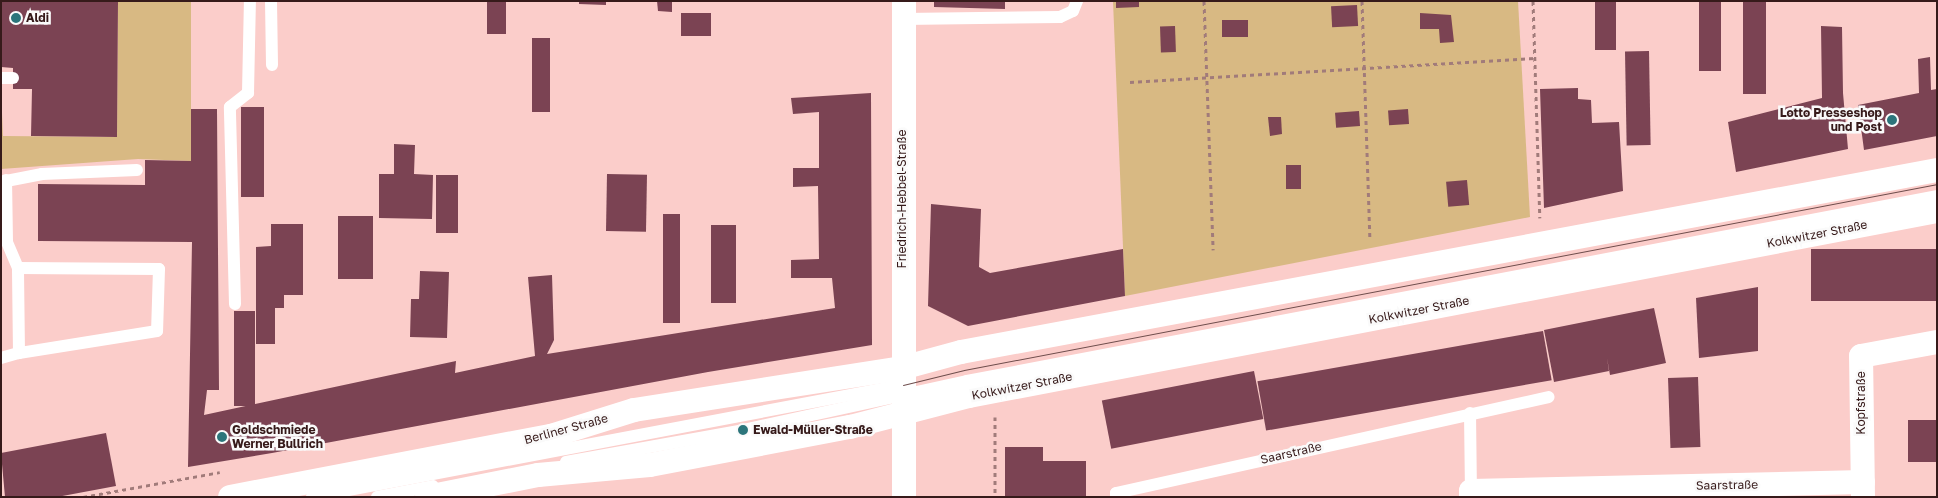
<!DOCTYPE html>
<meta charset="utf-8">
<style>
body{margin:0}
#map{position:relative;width:1938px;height:498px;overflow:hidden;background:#fbcdca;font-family:"Golos Text",sans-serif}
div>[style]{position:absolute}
.green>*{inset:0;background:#d8b983}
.building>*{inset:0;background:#7b4353;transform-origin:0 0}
.path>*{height:3px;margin-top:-1.5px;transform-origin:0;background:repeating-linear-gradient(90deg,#a17b7a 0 4px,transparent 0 8px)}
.lane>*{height:12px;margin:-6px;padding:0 6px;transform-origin:6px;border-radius:6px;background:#fff}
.street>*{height:24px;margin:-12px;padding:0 12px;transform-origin:12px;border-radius:12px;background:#fff}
.tram>*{height:1px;margin:-0.5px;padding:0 0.5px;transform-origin:0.5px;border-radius:0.5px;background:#6e4d4c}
.dots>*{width:14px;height:14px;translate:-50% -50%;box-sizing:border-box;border:2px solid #fafafa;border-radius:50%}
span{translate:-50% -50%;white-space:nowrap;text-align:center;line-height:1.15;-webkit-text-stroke:5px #fafafa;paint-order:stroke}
.poi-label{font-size:12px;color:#361a1a;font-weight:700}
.left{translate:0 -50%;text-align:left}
.right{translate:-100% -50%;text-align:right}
.street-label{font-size:12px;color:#361a1a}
.frame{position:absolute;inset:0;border:2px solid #361a1a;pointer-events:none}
</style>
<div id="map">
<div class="green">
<i style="clip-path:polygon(118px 1px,191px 1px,191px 161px,138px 159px,1px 169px,1px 89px,3px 136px,117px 137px)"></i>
<i style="clip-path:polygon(1113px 1px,1518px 1px,1530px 217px,1125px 296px)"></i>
</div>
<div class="building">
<i style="clip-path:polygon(1px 1px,118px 1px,117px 137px,31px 136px,32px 89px,13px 89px,13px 68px,1px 67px)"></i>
<i style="left:487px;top:1px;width:19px;height:33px"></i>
<i style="clip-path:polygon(579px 1px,606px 1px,606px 5px,579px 4px)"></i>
<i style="clip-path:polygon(657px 1px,672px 1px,672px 12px,658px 11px)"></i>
<i style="clip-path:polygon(934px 1px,1005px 1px,1005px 9px,934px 7px)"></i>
<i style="clip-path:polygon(1116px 1px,1139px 1px,1139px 7px,1116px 8px)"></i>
<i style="left:1595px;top:1px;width:21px;height:49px"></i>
<i style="left:1699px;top:1px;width:22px;height:70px"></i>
<i style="left:1743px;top:1px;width:23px;height:93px"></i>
<i style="left:1357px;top:5px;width:21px;height:26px;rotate:87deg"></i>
<i style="left:681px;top:13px;width:30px;height:23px"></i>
<i style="clip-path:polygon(1420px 13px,1451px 15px,1454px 42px,1440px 43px,1439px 29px,1420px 29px)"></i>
<i style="left:1222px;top:20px;width:26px;height:17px"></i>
<i style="left:1175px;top:26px;width:26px;height:15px;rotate:88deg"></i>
<i style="clip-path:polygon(1821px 26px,1842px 27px,1843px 93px,1848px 149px,1736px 172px,1728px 122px,1822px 98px)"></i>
<i style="left:532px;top:38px;width:18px;height:74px"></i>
<i style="left:1649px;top:51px;width:94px;height:24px;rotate:89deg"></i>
<i style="clip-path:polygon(1930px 57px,1931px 90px,1937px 89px,1937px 136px,1864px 150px,1858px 105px,1919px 93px,1918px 59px)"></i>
<i style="clip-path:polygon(1578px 88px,1578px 99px,1591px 100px,1592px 123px,1619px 122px,1623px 191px,1544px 208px,1540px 89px)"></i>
<i style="clip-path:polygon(871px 93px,872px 345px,708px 372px,272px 453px,188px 467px,192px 242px,38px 241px,38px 184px,145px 185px,145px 160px,191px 161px,191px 109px,217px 109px,219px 390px,207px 390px,204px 415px,456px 361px,455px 373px,535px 356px,528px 277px,552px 275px,554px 340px,547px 354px,835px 308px,832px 278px,791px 278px,791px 260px,819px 259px,818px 186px,793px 187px,793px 168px,819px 168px,819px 112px,793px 114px,791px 98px)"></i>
<i style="left:241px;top:107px;width:23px;height:90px"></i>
<i style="left:1408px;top:109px;width:15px;height:20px;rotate:86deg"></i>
<i style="left:1359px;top:111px;width:15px;height:24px;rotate:86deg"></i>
<i style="clip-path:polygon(1268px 117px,1281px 117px,1282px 134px,1270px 136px)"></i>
<i style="clip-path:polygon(394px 144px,415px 145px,414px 174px,433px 175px,432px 219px,379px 218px,379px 174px,394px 174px)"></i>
<i style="left:1286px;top:165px;width:15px;height:24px"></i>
<i style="left:607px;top:174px;width:40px;height:57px;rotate:1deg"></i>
<i style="left:436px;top:175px;width:22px;height:58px"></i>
<i style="left:1467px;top:180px;width:25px;height:21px;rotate:85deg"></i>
<i style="clip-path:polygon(931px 204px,981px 209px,979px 267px,990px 273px,1123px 249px,1125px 296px,968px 326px,928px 306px)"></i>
<i style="left:663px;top:214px;width:17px;height:109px"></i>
<i style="left:373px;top:216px;width:63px;height:35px;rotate:90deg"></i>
<i style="clip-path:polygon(271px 224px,303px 224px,303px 295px,284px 295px,284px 308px,275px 308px,275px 344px,256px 344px,256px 247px,271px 246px)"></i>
<i style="left:711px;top:225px;width:25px;height:78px"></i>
<i style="left:1937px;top:249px;width:52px;height:126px;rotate:90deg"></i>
<i style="clip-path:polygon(420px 271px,449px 272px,447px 338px,410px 337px,411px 299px,419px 299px)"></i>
<i style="clip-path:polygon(1758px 287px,1758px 351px,1699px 358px,1696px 298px)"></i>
<i style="clip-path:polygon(1654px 308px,1666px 363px,1610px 375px,1607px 358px,1609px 371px,1554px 382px,1544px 330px)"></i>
<i style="left:234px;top:311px;width:21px;height:95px"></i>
<i style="left:1543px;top:331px;width:50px;height:290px;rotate:80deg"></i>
<i style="left:1254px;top:371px;width:49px;height:155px;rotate:79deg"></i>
<i style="left:1698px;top:377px;width:70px;height:30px;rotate:88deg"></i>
<i style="left:1937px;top:420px;width:42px;height:29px;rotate:90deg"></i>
<i style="clip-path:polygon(106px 433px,116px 486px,57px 497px,5px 497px,1px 453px)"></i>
<i style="clip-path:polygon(1005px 447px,1043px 447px,1043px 461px,1086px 461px,1086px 497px,1005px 497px)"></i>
</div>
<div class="path">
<i style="left:1204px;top:1px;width:249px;rotate:87.9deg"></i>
<i style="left:1362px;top:1px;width:238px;rotate:88.1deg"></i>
<i style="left:1533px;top:1px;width:217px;rotate:88.2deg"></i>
<i style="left:1130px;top:82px;width:406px;rotate:-3.4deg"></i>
<i style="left:995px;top:417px;width:80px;rotate:90deg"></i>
<i style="left:83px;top:497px;width:139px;rotate:-10.3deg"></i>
</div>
<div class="lane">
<i style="left:271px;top:1px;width:64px;rotate:89.1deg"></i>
<i style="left:903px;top:19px;width:157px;rotate:-0.7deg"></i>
<i style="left:1060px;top:17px;width:14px;rotate:-25deg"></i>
<i style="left:1073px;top:11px;width:11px;rotate:-68deg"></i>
<i style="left:1px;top:78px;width:12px"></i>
<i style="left:1px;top:182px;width:42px;rotate:-11deg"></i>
<i style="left:42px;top:174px;width:95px;rotate:-2.4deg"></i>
<i style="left:18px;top:268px;width:141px;rotate:0.4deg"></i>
<i style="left:159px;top:269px;width:62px;rotate:91.8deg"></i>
<i style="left:157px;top:331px;width:140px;rotate:170.9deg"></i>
<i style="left:235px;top:304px;width:197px;rotate:-91.5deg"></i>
<i style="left:230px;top:107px;width:23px;rotate:-38deg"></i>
<i style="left:248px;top:93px;width:92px;rotate:-88.8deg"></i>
<i style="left:1px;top:358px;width:19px;rotate:-16deg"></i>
<i style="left:19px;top:353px;width:85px;rotate:-90.7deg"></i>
<i style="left:18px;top:268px;width:28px;rotate:-113deg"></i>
<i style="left:7px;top:242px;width:62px;rotate:-90.9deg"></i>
<i style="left:1470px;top:413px;width:78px;rotate:89.3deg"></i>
<i style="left:566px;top:462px;width:180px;rotate:-10.2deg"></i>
<i style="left:743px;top:430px;width:229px;rotate:-12.3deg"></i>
<i style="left:967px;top:381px;width:987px;rotate:-10.8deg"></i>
<i style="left:312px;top:497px;width:602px;rotate:-10.73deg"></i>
<i style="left:377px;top:497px;width:57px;rotate:-11.1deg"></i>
<i style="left:1116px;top:497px;width:4px;rotate:-90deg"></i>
<i style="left:1116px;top:493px;width:443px;rotate:-12.5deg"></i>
</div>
<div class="street">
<i style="left:230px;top:497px;width:327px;rotate:-10.8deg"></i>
<i style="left:551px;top:436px;width:87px;rotate:-17.4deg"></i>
<i style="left:634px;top:410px;width:271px;rotate:-8.9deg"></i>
<i style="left:902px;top:368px;width:61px;rotate:-15.2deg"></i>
<i style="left:961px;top:352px;width:993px;rotate:-10.56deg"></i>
<i style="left:427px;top:497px;width:113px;rotate:-11.2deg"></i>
<i style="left:538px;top:475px;width:112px;rotate:-5.1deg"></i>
<i style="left:650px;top:465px;width:204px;rotate:-10.8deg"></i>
<i style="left:850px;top:427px;width:123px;rotate:-14.6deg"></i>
<i style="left:969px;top:396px;width:986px;rotate:-10.82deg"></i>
<i style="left:904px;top:497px;width:496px;rotate:-90deg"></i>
<i style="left:1471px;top:497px;width:6px;rotate:-90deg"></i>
<i style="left:1471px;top:491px;width:392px;rotate:-1.3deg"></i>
<i style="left:1863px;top:497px;width:141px;rotate:-90.8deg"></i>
<i style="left:1861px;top:356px;width:77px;rotate:-10.4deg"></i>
</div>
<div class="tram">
<i style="left:903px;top:385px;width:63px;rotate:-13.8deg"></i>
<i style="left:964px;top:370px;width:991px;rotate:-10.82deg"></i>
</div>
<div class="dots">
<i style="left:16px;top:18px;background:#2c757b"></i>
<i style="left:1892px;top:120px;background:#2c757b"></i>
<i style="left:743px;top:430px;background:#2c757b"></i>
<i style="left:222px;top:437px;background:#2c757b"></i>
</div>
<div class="poi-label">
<span class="left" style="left:26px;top:18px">Aldi</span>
<span class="right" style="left:1882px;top:120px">Lotto Presseshop<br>und Post</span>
<span class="left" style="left:232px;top:437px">Goldschmiede<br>Werner Bullrich</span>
<span class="left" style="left:753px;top:430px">Ewald-Müller-Straße</span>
</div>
<div class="street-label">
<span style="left:902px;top:199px;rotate:-90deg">Friedrich-Hebbel-Straße</span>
<span style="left:1817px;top:234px;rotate:-11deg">Kolkwitzer Straße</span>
<span style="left:1419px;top:310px;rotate:-11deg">Kolkwitzer Straße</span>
<span style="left:1022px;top:386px;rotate:-11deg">Kolkwitzer Straße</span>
<span style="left:1861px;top:403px;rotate:-90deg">Kopfstraße</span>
<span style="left:566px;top:429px;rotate:-15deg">Berliner Straße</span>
<span style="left:1291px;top:453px;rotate:-13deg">Saarstraße</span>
<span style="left:1727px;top:485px;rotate:-1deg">Saarstraße</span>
</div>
<div class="frame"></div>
</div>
